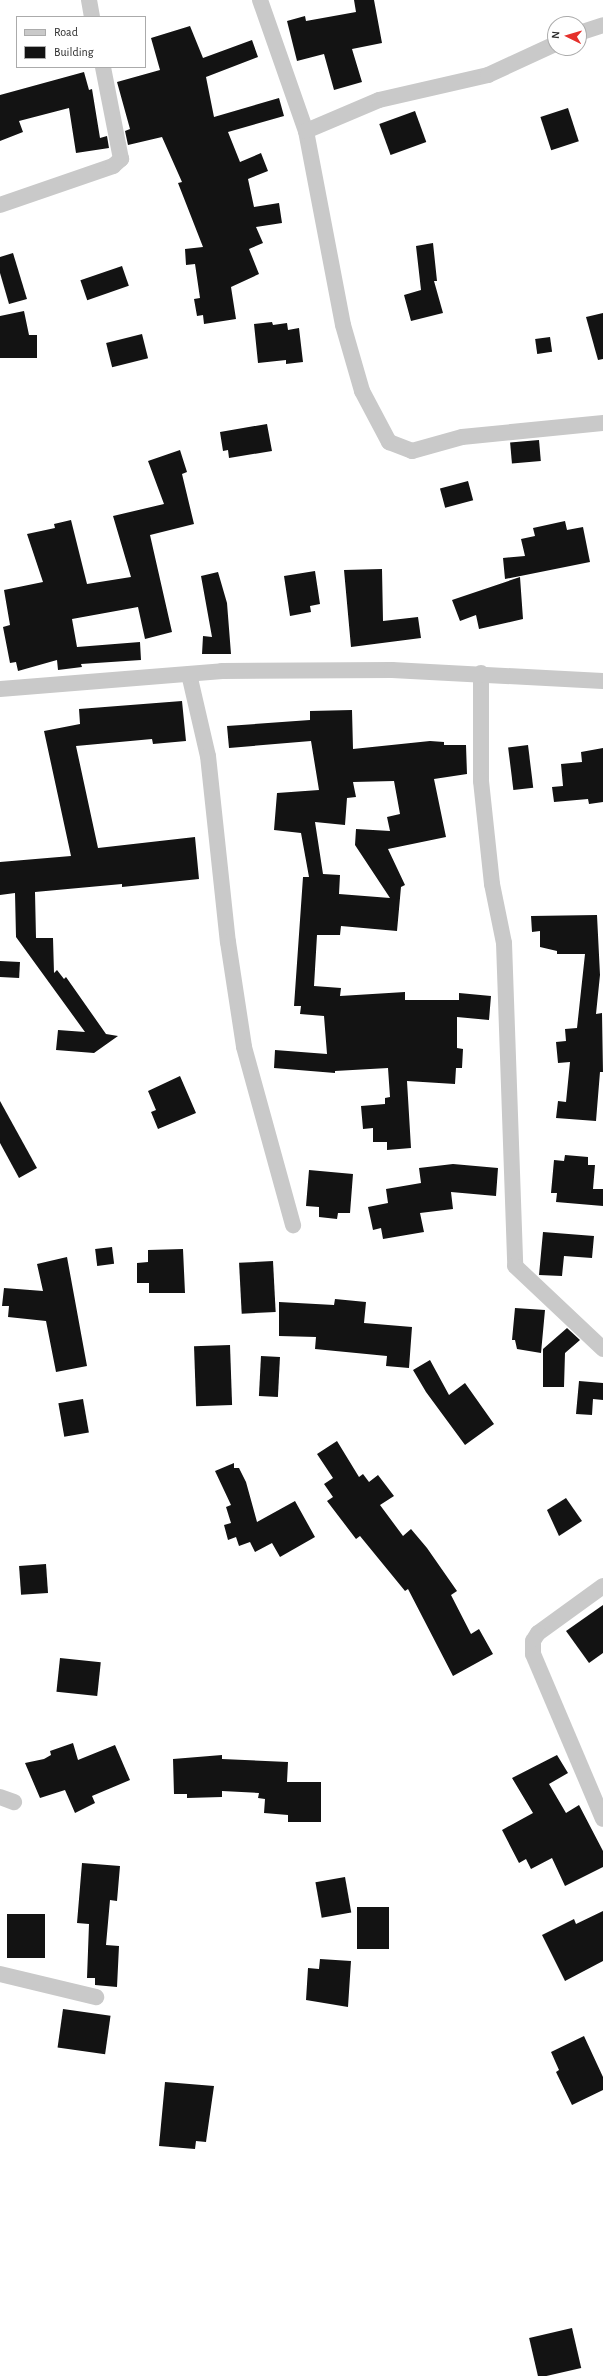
<!DOCTYPE html>
<style>
body{margin:0}
#map{position:relative;width:603px;height:2376px;overflow:hidden;background:#fff;font-family:"Alegreya Sans",sans-serif}
div>[style]{position:absolute}
.building>*{inset:0;background:#131313;transform-origin:0 0}
.minor>*{height:16px;margin:-8px;padding:0 8px;transform-origin:8px;border-radius:8px;background:#c9c9c9}
span{translate:-50% -50%;white-space:nowrap;text-align:center;line-height:1.15;-webkit-text-stroke:4px #fff;paint-order:stroke}
.legend{position:absolute;left:16px;top:16px;width:130px;height:52px;box-sizing:border-box;background:#fff;border:1px solid #ababab;margin:0;padding:5px 7px;list-style:none;font-size:12px;color:#2c2c2c}
.legend li{display:flex;align-items:center;gap:8px;height:20px}
.legend b{width:20px;border:1px solid #ababab}
.north{position:absolute;left:547px;top:16px;width:40px;height:40px;box-sizing:border-box;background:#fff;border:1px solid #ababab;border-radius:50%;rotate:275deg;font-size:11px;font-weight:700;line-height:16px;text-align:center;color:#2c2c2c}
.north::after{content:'';display:block;margin:auto;width:14px;height:18px;background:#e5312c;clip-path:polygon(50% 0,100% 100%,50% 72%,0 100%)}
</style>
<div id="map">
<div class="building">
<i style="clip-path:polygon(354px 0,374px 0,382px 43px,352px 49px,362px 82px,334px 90px,324px 54px,297px 61px,287px 21px,305px 16px,306px 21px,356px 12px)"></i>
<i style="clip-path:polygon(190px 26px,203px 58px,252px 40px,258px 57px,206px 77px,214px 117px,279px 98px,284px 116px,228px 132px,240px 162px,261px 153px,268px 171px,248px 179px,254px 207px,279px 203px,282px 223px,256px 227px,263px 243px,249px 249px,259px 274px,231px 287px,236px 319px,204px 324px,203px 315px,197px 316px,194px 299px,200px 298px,195px 264px,186px 265px,185px 249px,203px 247px,178px 183px,182px 182px,162px 137px,128px 145px,125px 131px,130px 129px,117px 82px,160px 70px,151px 38px)"></i>
<i style="clip-path:polygon(84px 72px,89px 90px,92px 89px,100px 138px,107px 136px,109px 148px,76px 153px,69px 108px,19px 121px,23px 132px,0 141px,0 95px)"></i>
<i style="left:568px;top:108px;width:35px;height:29px;rotate:72deg"></i>
<i style="left:415px;top:111px;width:33px;height:38px;rotate:70deg"></i>
<i style="clip-path:polygon(433px 243px,437px 281px,434px 281px,443px 313px,411px 321px,404px 295px,421px 290px,416px 246px)"></i>
<i style="clip-path:polygon(13px 253px,27px 299px,9px 304px,0 273px,0 257px)"></i>
<i style="left:122px;top:266px;width:21px;height:44px;rotate:71deg"></i>
<i style="clip-path:polygon(24px 311px,29px 335px,37px 335px,37px 358px,0 358px,0 316px)"></i>
<i style="clip-path:polygon(603px 313px,603px 359px,598px 360px,586px 317px)"></i>
<i style="clip-path:polygon(272px 322px,273px 325px,287px 323px,288px 330px,299px 328px,303px 362px,286px 364px,286px 360px,258px 363px,254px 324px)"></i>
<i style="left:142px;top:334px;width:25px;height:37px;rotate:76deg"></i>
<i style="left:550px;top:337px;width:15px;height:15px;rotate:82deg"></i>
<i style="clip-path:polygon(267px 424px,272px 451px,229px 458px,228px 450px,223px 451px,220px 432px)"></i>
<i style="left:539px;top:440px;width:21px;height:29px;rotate:85deg"></i>
<i style="clip-path:polygon(180px 450px,187px 472px,182px 474px,194px 524px,150px 535px,172px 632px,145px 639px,138px 607px,72px 619px,77px 647px,140px 642px,141px 660px,81px 664px,82px 667px,58px 670px,57px 660px,18px 671px,16px 662px,10px 663px,3px 627px,10px 625px,4px 590px,43px 582px,27px 534px,55px 528px,54px 524px,71px 520px,87px 584px,131px 577px,113px 516px,164px 504px,148px 461px)"></i>
<i style="left:468px;top:481px;width:20px;height:29px;rotate:75deg"></i>
<i style="clip-path:polygon(565px 521px,567px 530px,583px 527px,590px 562px,505px 579px,503px 558px,525px 556px,521px 539px,535px 536px,533px 528px)"></i>
<i style="clip-path:polygon(382px 569px,383px 621px,418px 617px,421px 638px,351px 647px,344px 570px)"></i>
<i style="clip-path:polygon(315px 571px,320px 604px,310px 606px,311px 612px,290px 616px,284px 576px)"></i>
<i style="clip-path:polygon(218px 572px,227px 603px,231px 654px,202px 654px,203px 636px,212px 637px,201px 576px)"></i>
<i style="clip-path:polygon(520px 577px,523px 619px,479px 629px,476px 615px,460px 621px,452px 600px)"></i>
<i style="clip-path:polygon(182px 701px,186px 741px,153px 744px,152px 739px,76px 746px,98px 848px,195px 837px,199px 879px,122px 887px,122px 884px,35px 892px,36px 938px,53px 938px,54px 973px,57px 970px,64px 979px,66px 977px,106px 1034px,118px 1036px,94px 1053px,56px 1050px,58px 1030px,85px 1032px,16px 937px,15px 893px,0 895px,0 862px,71px 856px,44px 731px,80px 724px,79px 709px)"></i>
<i style="clip-path:polygon(evenodd,352px 710px,353px 749px,430px 741px,444px 742px,444px 745px,466px 745px,467px 774px,434px 779px,446px 837px,388px 849px,405px 885px,401px 887px,397px 931px,341px 926px,340px 935px,317px 935px,314px 986px,341px 988px,340px 996px,405px 992px,405px 1000px,459px 1000px,459px 993px,491px 996px,489px 1020px,457px 1017px,457px 1048px,463px 1049px,462px 1068px,456px 1068px,455px 1084px,407px 1081px,411px 1148px,387px 1150px,387px 1142px,373px 1142px,373px 1128px,363px 1129px,361px 1106px,385px 1104px,385px 1098px,390px 1097px,388px 1068px,335px 1071px,335px 1073px,274px 1068px,275px 1050px,327px 1054px,324px 1016px,300px 1014px,301px 1006px,294px 1006px,303px 877px,309px 877px,301px 833px,274px 830px,277px 793px,319px 790px,311px 741px,229px 748px,227px 726px,310px 720px,310px 711px,352px 710px,394px 781px,400px 814px,387px 817px,390px 831px,356px 829px,355px 845px,390px 898px,339px 894px,340px 875px,323px 874px,315px 822px,345px 825px,347px 798px,356px 797px,353px 782px,394px 781px)"></i>
<i style="left:528px;top:745px;width:43px;height:20px;rotate:83deg"></i>
<i style="clip-path:polygon(603px 748px,603px 802px,589px 804px,588px 799px,554px 802px,552px 787px,563px 786px,561px 764px,582px 762px,581px 752px)"></i>
<i style="clip-path:polygon(597px 915px,600px 975px,596px 1014px,602px 1013px,603px 1072px,600px 1072px,596px 1121px,556px 1118px,558px 1101px,566px 1102px,570px 1062px,558px 1063px,556px 1042px,566px 1041px,565px 1029px,577px 1028px,585px 954px,557px 954px,557px 951px,540px 947px,540px 931px,532px 932px,531px 916px)"></i>
<i style="left:0;top:961px;width:20px;height:16px;rotate:3deg"></i>
<i style="clip-path:polygon(180px 1076px,196px 1113px,158px 1129px,151px 1112px,156px 1110px,148px 1091px)"></i>
<i style="clip-path:polygon(0 1101px,37px 1168px,19px 1178px,0 1143px)"></i>
<i style="clip-path:polygon(565px 1155px,588px 1157px,588px 1165px,595px 1165px,593px 1189px,603px 1189px,603px 1206px,556px 1202px,557px 1193px,551px 1193px,554px 1160px,564px 1161px)"></i>
<i style="clip-path:polygon(453px 1164px,498px 1168px,496px 1196px,451px 1192px,453px 1209px,420px 1213px,424px 1232px,383px 1239px,381px 1228px,373px 1230px,368px 1207px,388px 1203px,386px 1189px,421px 1183px,419px 1168px)"></i>
<i style="clip-path:polygon(309px 1170px,353px 1174px,350px 1213px,338px 1213px,337px 1219px,319px 1217px,319px 1207px,306px 1206px)"></i>
<i style="clip-path:polygon(543px 1232px,594px 1236px,592px 1258px,564px 1256px,562px 1276px,539px 1275px)"></i>
<i style="left:112px;top:1247px;width:17px;height:17px;rotate:83deg"></i>
<i style="clip-path:polygon(183px 1249px,185px 1293px,149px 1293px,149px 1283px,137px 1283px,137px 1263px,148px 1262px,148px 1250px)"></i>
<i style="clip-path:polygon(67px 1257px,87px 1366px,56px 1372px,46px 1321px,8px 1317px,9px 1306px,2px 1306px,4px 1288px,43px 1291px,37px 1264px)"></i>
<i style="left:273px;top:1261px;width:51px;height:34px;rotate:87deg"></i>
<i style="clip-path:polygon(335px 1299px,366px 1302px,364px 1323px,412px 1327px,409px 1368px,386px 1366px,387px 1356px,315px 1349px,316px 1337px,279px 1336px,279px 1302px,334px 1305px)"></i>
<i style="clip-path:polygon(515px 1308px,545px 1310px,541px 1353px,517px 1349px,515px 1340px,512px 1340px)"></i>
<i style="clip-path:polygon(567px 1328px,580px 1340px,565px 1353px,564px 1387px,543px 1387px,543px 1349px)"></i>
<i style="left:230px;top:1345px;width:60px;height:36px;rotate:88deg"></i>
<i style="left:261px;top:1356px;width:19px;height:40px;rotate:3deg"></i>
<i style="clip-path:polygon(430px 1360px,449px 1395px,465px 1383px,494px 1424px,465px 1445px,426px 1392px,413px 1370px)"></i>
<i style="clip-path:polygon(579px 1381px,603px 1383px,603px 1400px,593px 1399px,592px 1415px,576px 1414px)"></i>
<i style="left:83px;top:1399px;width:34px;height:25px;rotate:80deg"></i>
<i style="clip-path:polygon(337px 1441px,359px 1477px,363px 1474px,369px 1482px,378px 1475px,394px 1496px,380px 1505px,403px 1536px,411px 1529px,427px 1548px,457px 1591px,451px 1595px,471px 1634px,479px 1629px,493px 1654px,453px 1676px,408px 1589px,405px 1591px,360px 1536px,356px 1539px,327px 1501px,333px 1497px,324px 1484px,333px 1478px,317px 1454px)"></i>
<i style="clip-path:polygon(234px 1463px,234px 1468px,239px 1468px,246px 1482px,257px 1522px,295px 1501px,315px 1537px,280px 1557px,272px 1543px,255px 1552px,250px 1542px,239px 1546px,236px 1537px,228px 1540px,224px 1525px,231px 1523px,226px 1507px,231px 1505px,215px 1471px)"></i>
<i style="clip-path:polygon(566px 1498px,582px 1521px,559px 1536px,547px 1510px)"></i>
<i style="left:46px;top:1564px;width:29px;height:27px;rotate:86deg"></i>
<i style="clip-path:polygon(603px 1605px,603px 1653px,589px 1663px,566px 1631px)"></i>
<i style="left:60px;top:1658px;width:41px;height:34px;rotate:6deg"></i>
<i style="clip-path:polygon(73px 1743px,78px 1760px,115px 1745px,130px 1780px,92px 1796px,95px 1803px,75px 1813px,65px 1790px,40px 1798px,25px 1763px,44px 1759px,51px 1755px,50px 1751px)"></i>
<i style="clip-path:polygon(222px 1755px,222px 1759px,288px 1762px,287px 1782px,321px 1782px,321px 1822px,288px 1822px,288px 1815px,264px 1813px,265px 1799px,258px 1798px,259px 1793px,222px 1791px,222px 1797px,187px 1798px,187px 1794px,174px 1794px,173px 1759px)"></i>
<i style="clip-path:polygon(557px 1755px,568px 1773px,549px 1784px,566px 1813px,579px 1805px,603px 1851px,603px 1867px,565px 1886px,552px 1858px,531px 1869px,526px 1859px,519px 1863px,502px 1830px,533px 1813px,512px 1778px)"></i>
<i style="clip-path:polygon(82px 1863px,120px 1866px,117px 1901px,110px 1900px,106px 1945px,119px 1946px,117px 1987px,95px 1985px,95px 1978px,87px 1978px,89px 1924px,77px 1923px)"></i>
<i style="left:345px;top:1877px;width:36px;height:30px;rotate:80deg"></i>
<i style="left:389px;top:1907px;width:42px;height:32px;rotate:90deg"></i>
<i style="clip-path:polygon(603px 1911px,603px 1961px,565px 1981px,542px 1935px,574px 1919px,576px 1924px)"></i>
<i style="left:7px;top:1914px;width:38px;height:44px"></i>
<i style="clip-path:polygon(320px 1959px,351px 1961px,348px 2007px,306px 2000px,308px 1968px,319px 1969px)"></i>
<i style="left:63px;top:2009px;width:48px;height:39px;rotate:8deg"></i>
<i style="clip-path:polygon(584px 2036px,603px 2077px,603px 2090px,572px 2105px,556px 2072px,559px 2070px,551px 2052px)"></i>
<i style="clip-path:polygon(165px 2082px,214px 2086px,206px 2142px,196px 2141px,195px 2149px,159px 2146px)"></i>
<i style="left:572px;top:2328px;width:41px;height:44px;rotate:77deg"></i>
</div>
<div class="minor">
<i style="left:89px;top:0;width:17px;rotate:80deg"></i>
<i style="left:260px;top:0;width:139px;rotate:70.7deg"></i>
<i style="left:306px;top:131px;width:197px;rotate:79.2deg"></i>
<i style="left:343px;top:325px;width:69px;rotate:73.9deg"></i>
<i style="left:362px;top:391px;width:58px;rotate:62.1deg"></i>
<i style="left:389px;top:442px;width:25px;rotate:21deg"></i>
<i style="left:412px;top:451px;width:52px;rotate:-15.6deg"></i>
<i style="left:462px;top:437px;width:142px;rotate:-5.7deg"></i>
<i style="left:579px;top:33px;width:25px;rotate:-18deg"></i>
<i style="left:306px;top:131px;width:79px;rotate:-23deg"></i>
<i style="left:379px;top:100px;width:112px;rotate:-12.9deg"></i>
<i style="left:488px;top:75px;width:74px;rotate:-24.8deg"></i>
<i style="left:0;top:205px;width:120px;rotate:-19deg"></i>
<i style="left:113px;top:166px;width:11px;rotate:-41deg"></i>
<i style="left:121px;top:159px;width:94px;rotate:-101.1deg"></i>
<i style="left:481px;top:673px;width:108px;rotate:90deg"></i>
<i style="left:481px;top:781px;width:104px;rotate:83.9deg"></i>
<i style="left:492px;top:884px;width:60px;rotate:78.5deg"></i>
<i style="left:504px;top:943px;width:323px;rotate:88deg"></i>
<i style="left:515px;top:1266px;width:121px;rotate:43.3deg"></i>
<i style="left:189px;top:674px;width:84px;rotate:77deg"></i>
<i style="left:208px;top:756px;width:187px;rotate:83.9deg"></i>
<i style="left:228px;top:942px;width:106px;rotate:81.3deg"></i>
<i style="left:244px;top:1047px;width:185px;rotate:74.6deg"></i>
<i style="left:0;top:689px;width:223px;rotate:-4.6deg"></i>
<i style="left:222px;top:671px;width:170px;rotate:-0.3deg"></i>
<i style="left:392px;top:670px;width:211px;rotate:3deg"></i>
<i style="left:603px;top:1586px;width:80px;rotate:144.1deg"></i>
<i style="left:538px;top:1633px;width:9px;rotate:122deg"></i>
<i style="left:533px;top:1641px;width:13px;rotate:90deg"></i>
<i style="left:533px;top:1654px;width:179px;rotate:67deg"></i>
<i style="left:0;top:1797px;width:15px;rotate:20deg"></i>
<i style="left:0;top:1974px;width:99px;rotate:13.5deg"></i>
</div>
<ul class="legend">
<li><b style="height:5px;background:#c9c9c9"></b>Road</li>
<li><b style="height:11px;background:#131313"></b>Building</li>
</ul>
<div class="north">N</div>
</div>
